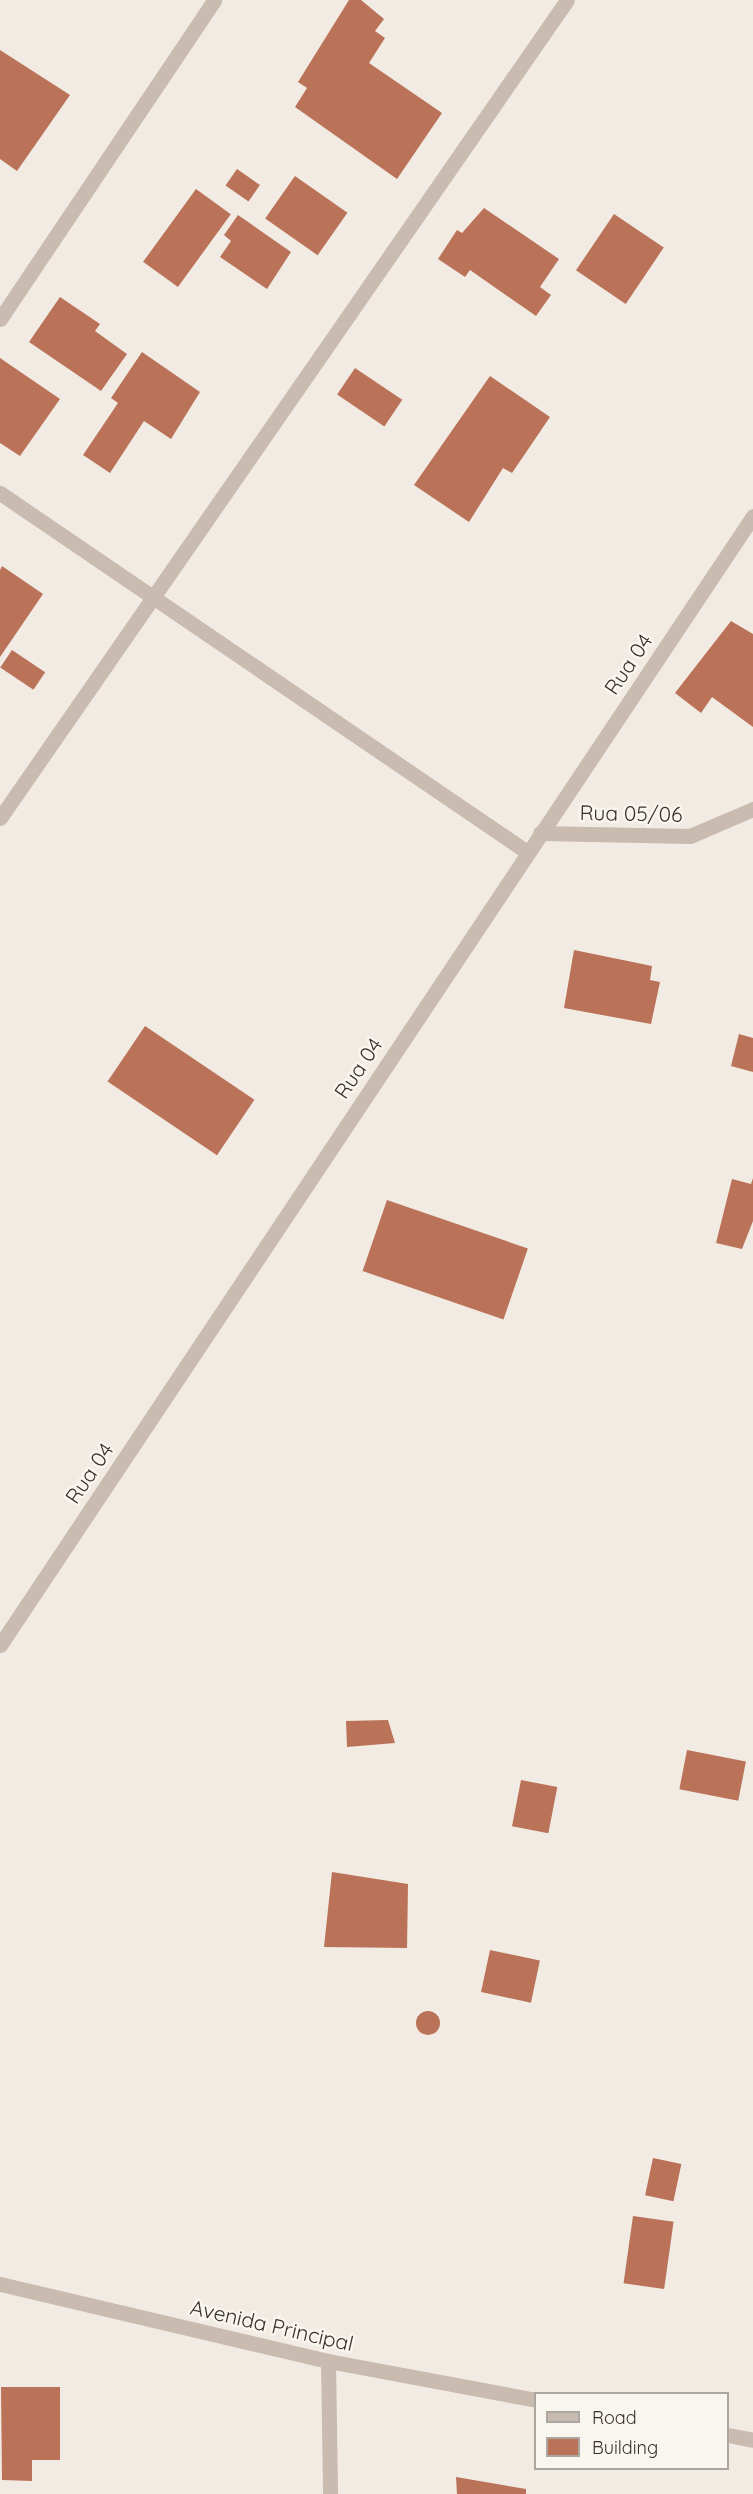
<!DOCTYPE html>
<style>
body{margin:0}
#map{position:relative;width:753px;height:2494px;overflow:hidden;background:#f2ebe3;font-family:Quicksand,sans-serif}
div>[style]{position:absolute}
.building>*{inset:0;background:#ba7258;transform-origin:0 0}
.round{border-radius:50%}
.minor>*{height:15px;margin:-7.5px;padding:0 7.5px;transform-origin:7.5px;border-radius:7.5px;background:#c9bbaf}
span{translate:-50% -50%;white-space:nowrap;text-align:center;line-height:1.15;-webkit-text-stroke:5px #f9f5ef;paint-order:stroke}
.street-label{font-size:21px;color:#39302c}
.legend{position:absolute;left:534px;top:2392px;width:195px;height:78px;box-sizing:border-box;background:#f9f5ef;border:2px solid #aca6a1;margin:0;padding:8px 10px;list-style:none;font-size:18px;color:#39302c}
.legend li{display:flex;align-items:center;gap:12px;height:30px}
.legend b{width:30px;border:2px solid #aca6a1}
</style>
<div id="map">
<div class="building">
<i style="clip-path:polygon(349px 0,361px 0,384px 19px,375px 31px,385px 38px,369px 63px,442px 113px,397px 179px,295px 107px,307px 88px,298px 82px)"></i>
<i style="clip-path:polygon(0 50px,70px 95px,17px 171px,0 159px)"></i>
<i style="left:237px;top:169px;width:28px;height:20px;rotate:35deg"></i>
<i style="left:295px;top:176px;width:64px;height:52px;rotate:35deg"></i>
<i style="left:196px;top:189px;width:43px;height:90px;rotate:36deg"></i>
<i style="clip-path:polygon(484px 208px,559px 259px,540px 287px,551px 295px,536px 316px,470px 270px,465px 277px,438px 259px,457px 230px,462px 233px)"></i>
<i style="left:614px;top:214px;width:60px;height:68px;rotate:34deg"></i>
<i style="clip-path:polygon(238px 215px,291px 252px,267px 289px,220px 257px,231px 241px,224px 235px)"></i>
<i style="clip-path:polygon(60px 297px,100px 324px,95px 331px,127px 354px,101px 391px,29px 342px)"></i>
<i style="clip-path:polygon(142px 352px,200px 392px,171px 439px,144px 421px,110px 473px,83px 455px,118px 403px,111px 398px)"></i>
<i style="clip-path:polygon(0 358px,60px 399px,20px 456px,0 443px)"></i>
<i style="left:355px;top:368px;width:57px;height:32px;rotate:34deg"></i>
<i style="clip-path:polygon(490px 376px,550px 417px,512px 473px,503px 468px,469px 522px,414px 485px)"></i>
<i style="clip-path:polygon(2px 566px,43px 594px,0 657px,0 570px)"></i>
<i style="clip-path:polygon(731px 621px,753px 634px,753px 727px,712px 697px,701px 713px,675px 693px)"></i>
<i style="left:12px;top:650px;width:40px;height:21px;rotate:34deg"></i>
<i style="clip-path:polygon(574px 950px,652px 966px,650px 980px,660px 982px,651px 1024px,564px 1008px)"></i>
<i style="left:145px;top:1026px;width:132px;height:67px;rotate:34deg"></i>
<i style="clip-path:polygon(739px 1034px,753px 1038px,753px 1072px,731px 1066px)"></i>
<i style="clip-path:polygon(753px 1178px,753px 1221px,742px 1249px,716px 1243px,732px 1179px,751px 1184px)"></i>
<i style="left:387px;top:1200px;width:149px;height:75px;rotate:19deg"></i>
<i style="clip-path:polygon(388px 1720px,395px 1743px,347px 1747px,346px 1721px)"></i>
<i style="left:687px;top:1750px;width:60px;height:40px;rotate:11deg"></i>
<i style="left:521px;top:1780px;width:37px;height:47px;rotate:11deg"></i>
<i style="clip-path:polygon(332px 1872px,408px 1884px,407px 1948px,324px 1947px)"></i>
<i style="left:490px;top:1950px;width:51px;height:43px;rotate:12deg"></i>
<i class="round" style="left:416px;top:2011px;width:24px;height:24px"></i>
<i style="left:653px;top:2158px;width:29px;height:38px;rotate:12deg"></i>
<i style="left:633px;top:2216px;width:41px;height:68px;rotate:8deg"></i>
<i style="clip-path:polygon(1px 2387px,60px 2387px,60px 2460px,32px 2460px,32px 2481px,2px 2480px)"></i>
<i style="clip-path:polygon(456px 2477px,526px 2489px,526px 2494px,457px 2494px)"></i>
</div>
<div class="minor">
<i style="left:0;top:319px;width:384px;rotate:-56.1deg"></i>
<i style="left:0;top:493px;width:638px;rotate:34.26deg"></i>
<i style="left:0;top:818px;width:995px;rotate:-55.27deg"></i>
<i style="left:540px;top:833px;width:150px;rotate:1.1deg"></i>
<i style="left:690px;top:836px;width:69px;rotate:-23.2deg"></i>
<i style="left:0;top:1645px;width:1357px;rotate:-56.3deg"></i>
<i style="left:0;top:2284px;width:337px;rotate:13.2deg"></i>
<i style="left:328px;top:2361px;width:212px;rotate:10.6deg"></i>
<i style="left:328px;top:2361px;width:133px;rotate:89.1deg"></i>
<i style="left:728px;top:2435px;width:25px;rotate:11deg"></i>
</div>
<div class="street-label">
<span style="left:628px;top:664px;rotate:-56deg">Rua 04</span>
<span style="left:631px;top:813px;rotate:1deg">Rua 05/06</span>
<span style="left:358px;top:1068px;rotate:-56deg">Rua 04</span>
<span style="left:89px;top:1473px;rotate:-56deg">Rua 04</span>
<span style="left:272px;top:2325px;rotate:13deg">Avenida Principal</span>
</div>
<ul class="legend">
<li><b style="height:8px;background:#c9bbaf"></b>Road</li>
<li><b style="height:16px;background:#ba7258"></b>Building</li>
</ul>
</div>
